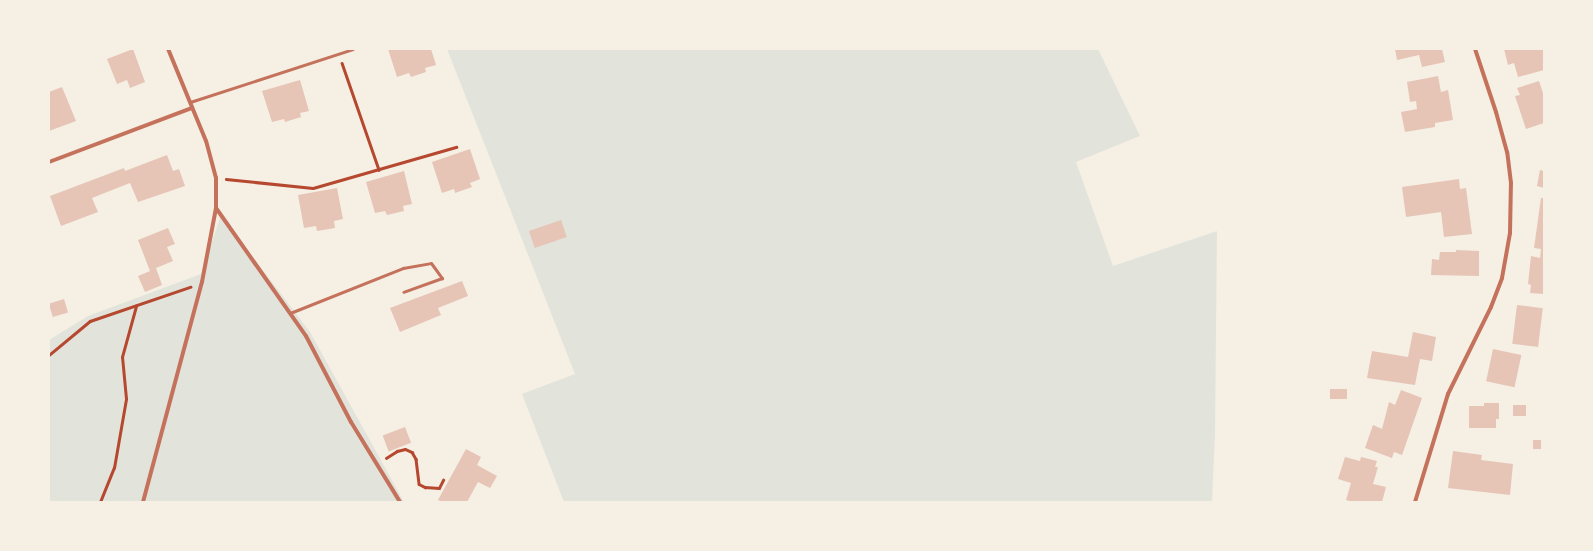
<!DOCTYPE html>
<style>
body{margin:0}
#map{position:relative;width:1593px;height:551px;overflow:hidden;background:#f6efe4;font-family:"DejaVu Sans",sans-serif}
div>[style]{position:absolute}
.green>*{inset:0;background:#e2e4dc}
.building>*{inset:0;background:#e6c5b7;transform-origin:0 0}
.path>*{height:2.5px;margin:-1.25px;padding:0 1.25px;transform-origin:1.25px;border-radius:1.25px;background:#b5482f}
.service>*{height:3px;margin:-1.5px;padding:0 1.5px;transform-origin:1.5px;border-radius:1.5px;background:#c5725c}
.minor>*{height:4px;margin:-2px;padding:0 2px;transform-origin:2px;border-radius:2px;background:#c5725c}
span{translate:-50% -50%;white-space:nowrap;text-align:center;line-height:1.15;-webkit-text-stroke:3px #f6efe4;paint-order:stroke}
.frame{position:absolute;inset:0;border:50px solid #f6efe4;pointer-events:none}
</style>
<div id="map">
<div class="green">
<i style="clip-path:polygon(447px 49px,1098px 49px,1140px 136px,1076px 162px,1113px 266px,1217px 231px,1215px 433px,1212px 502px,564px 502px,522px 394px,575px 374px)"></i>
<i style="clip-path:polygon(221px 215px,310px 332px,404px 502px,49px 502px,49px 340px,88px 316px,201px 274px)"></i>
</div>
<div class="building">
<i style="clip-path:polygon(133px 49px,145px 82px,130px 88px,127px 80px,117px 84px,107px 59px)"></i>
<i style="clip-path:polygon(388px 49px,431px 49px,436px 65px,425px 68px,426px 72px,411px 77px,409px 73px,397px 77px)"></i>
<i style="clip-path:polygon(1395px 49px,1442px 49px,1445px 62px,1422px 67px,1419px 55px,1397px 60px)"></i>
<i style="clip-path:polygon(1504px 49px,1544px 49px,1544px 70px,1518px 77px,1514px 63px,1508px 65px)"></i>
<i style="clip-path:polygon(1438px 76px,1441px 92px,1448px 90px,1453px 120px,1435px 123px,1435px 127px,1405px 132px,1401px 112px,1417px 109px,1416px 101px,1410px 102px,1407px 82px)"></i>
<i style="clip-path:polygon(300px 80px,309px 111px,300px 113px,301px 117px,285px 122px,284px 119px,272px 122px,262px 91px)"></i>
<i style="clip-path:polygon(1539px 81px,1544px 96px,1544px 123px,1526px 129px,1515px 96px,1520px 95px,1517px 88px)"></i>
<i style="clip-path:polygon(62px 87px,76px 121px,49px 131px,49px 92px)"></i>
<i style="clip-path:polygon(470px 149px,480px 179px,470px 183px,472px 187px,455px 193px,454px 189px,442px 193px,432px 162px)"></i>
<i style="clip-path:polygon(167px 155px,173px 171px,179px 169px,185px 186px,138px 202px,130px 183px,92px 198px,98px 212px,61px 226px,50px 196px,124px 168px,125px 171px)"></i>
<i style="clip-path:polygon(1540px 170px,1544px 171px,1544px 188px,1537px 186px)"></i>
<i style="clip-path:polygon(404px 171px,412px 204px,403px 206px,404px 211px,387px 215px,385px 211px,375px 213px,366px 182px)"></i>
<i style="clip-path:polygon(1459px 179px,1460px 189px,1466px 188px,1472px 234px,1444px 237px,1441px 212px,1406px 217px,1402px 187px)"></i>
<i style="clip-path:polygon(337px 188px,343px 219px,334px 221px,335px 228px,317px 231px,316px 226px,304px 228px,298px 195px)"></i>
<i style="clip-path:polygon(1541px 198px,1544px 198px,1544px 294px,1530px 293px,1531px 285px,1528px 284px,1531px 256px,1540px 258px,1541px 249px,1534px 248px)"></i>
<i style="left:561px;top:220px;width:18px;height:34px;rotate:71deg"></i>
<i style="clip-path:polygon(168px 228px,175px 244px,167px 247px,173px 261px,156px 268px,162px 285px,145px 292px,138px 276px,150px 271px,138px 240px)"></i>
<i style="clip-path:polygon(1456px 250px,1479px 251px,1479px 276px,1431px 275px,1432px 259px,1439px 260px,1440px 252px,1456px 252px)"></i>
<i style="clip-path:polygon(462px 281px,468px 296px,438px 308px,441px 315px,400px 332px,390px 308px)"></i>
<i style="left:64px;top:299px;width:14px;height:16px;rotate:73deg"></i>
<i style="left:1517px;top:305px;width:26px;height:39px;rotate:7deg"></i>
<i style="clip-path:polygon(1413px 332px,1436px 337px,1432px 361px,1420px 359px,1415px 385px,1367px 378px,1372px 351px,1408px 357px)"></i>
<i style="left:1493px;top:349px;width:29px;height:33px;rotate:12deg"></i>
<i style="left:1330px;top:389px;width:17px;height:10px"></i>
<i style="clip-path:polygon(1401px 390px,1422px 398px,1402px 455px,1394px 452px,1392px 458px,1365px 448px,1373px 425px,1382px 429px,1389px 402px,1395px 405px)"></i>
<i style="clip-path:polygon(1484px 403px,1499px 403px,1499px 419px,1496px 419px,1496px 428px,1469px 428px,1469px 406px,1484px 406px)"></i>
<i style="left:1526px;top:405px;width:11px;height:13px;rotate:90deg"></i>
<i style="left:405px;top:427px;width:17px;height:24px;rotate:69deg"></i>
<i style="left:1533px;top:440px;width:8px;height:9px"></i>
<i style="clip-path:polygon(466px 449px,481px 457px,477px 465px,497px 476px,490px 488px,478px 482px,467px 502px,442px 502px,438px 500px)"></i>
<i style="clip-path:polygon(1453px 451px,1482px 455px,1481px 460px,1513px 464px,1510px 495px,1448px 488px)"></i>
<i style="clip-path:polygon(1345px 457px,1360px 461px,1361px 457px,1377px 461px,1375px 467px,1378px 467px,1373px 484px,1386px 487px,1382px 502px,1353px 502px,1346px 500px,1351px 483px,1338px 479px)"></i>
</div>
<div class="path">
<i style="left:342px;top:63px;width:113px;rotate:70.9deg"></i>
<i style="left:226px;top:179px;width:87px;rotate:5.9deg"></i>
<i style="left:313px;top:188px;width:149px;rotate:-16deg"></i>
<i style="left:49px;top:355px;width:53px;rotate:-39.7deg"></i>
<i style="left:90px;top:321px;width:106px;rotate:-18.8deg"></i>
<i style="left:386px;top:458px;width:13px;rotate:-32deg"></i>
<i style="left:397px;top:451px;width:8px;rotate:-14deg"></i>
<i style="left:405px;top:449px;width:8px;rotate:23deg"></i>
<i style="left:412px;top:452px;width:8px;rotate:60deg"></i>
<i style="left:416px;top:459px;width:25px;rotate:83deg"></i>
<i style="left:419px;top:484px;width:7px;rotate:27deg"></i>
<i style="left:425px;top:487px;width:14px;rotate:4deg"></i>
<i style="left:439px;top:488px;width:9px;rotate:-63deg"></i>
<i style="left:100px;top:502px;width:37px;rotate:-68deg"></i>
<i style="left:114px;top:468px;width:70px;rotate:-80.1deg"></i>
<i style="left:126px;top:399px;width:42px;rotate:-95.4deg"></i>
<i style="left:122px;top:357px;width:53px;rotate:-74.6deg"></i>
</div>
<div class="service">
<i style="left:190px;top:102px;width:171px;rotate:-18deg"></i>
<i style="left:290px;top:313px;width:122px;rotate:-21.7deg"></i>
<i style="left:403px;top:268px;width:28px;rotate:-10deg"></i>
<i style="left:431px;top:263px;width:19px;rotate:54deg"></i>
<i style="left:442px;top:278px;width:41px;rotate:160.3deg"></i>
</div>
<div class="minor">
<i style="left:49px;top:162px;width:153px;rotate:-20.7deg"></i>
<i style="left:216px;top:208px;width:156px;rotate:54.9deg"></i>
<i style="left:306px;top:336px;width:97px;rotate:62.4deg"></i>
<i style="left:351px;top:422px;width:94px;rotate:58.5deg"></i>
<i style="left:143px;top:502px;width:228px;rotate:-75deg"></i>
<i style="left:202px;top:282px;width:75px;rotate:-79.3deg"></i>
<i style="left:216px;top:208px;width:30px;rotate:-90deg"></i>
<i style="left:216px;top:178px;width:38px;rotate:-105deg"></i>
<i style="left:206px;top:141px;width:100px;rotate:-112.4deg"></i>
<i style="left:1415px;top:502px;width:113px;rotate:-73deg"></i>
<i style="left:1448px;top:394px;width:97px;rotate:-63.7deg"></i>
<i style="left:1491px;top:307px;width:31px;rotate:-69deg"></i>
<i style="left:1502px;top:278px;width:46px;rotate:-79.9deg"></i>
<i style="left:1510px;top:233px;width:50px;rotate:-88.9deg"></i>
<i style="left:1511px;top:183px;width:31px;rotate:-97deg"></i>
<i style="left:1507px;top:152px;width:41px;rotate:-105.4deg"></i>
<i style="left:1496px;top:112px;width:66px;rotate:-108.4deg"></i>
</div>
<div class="frame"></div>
</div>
